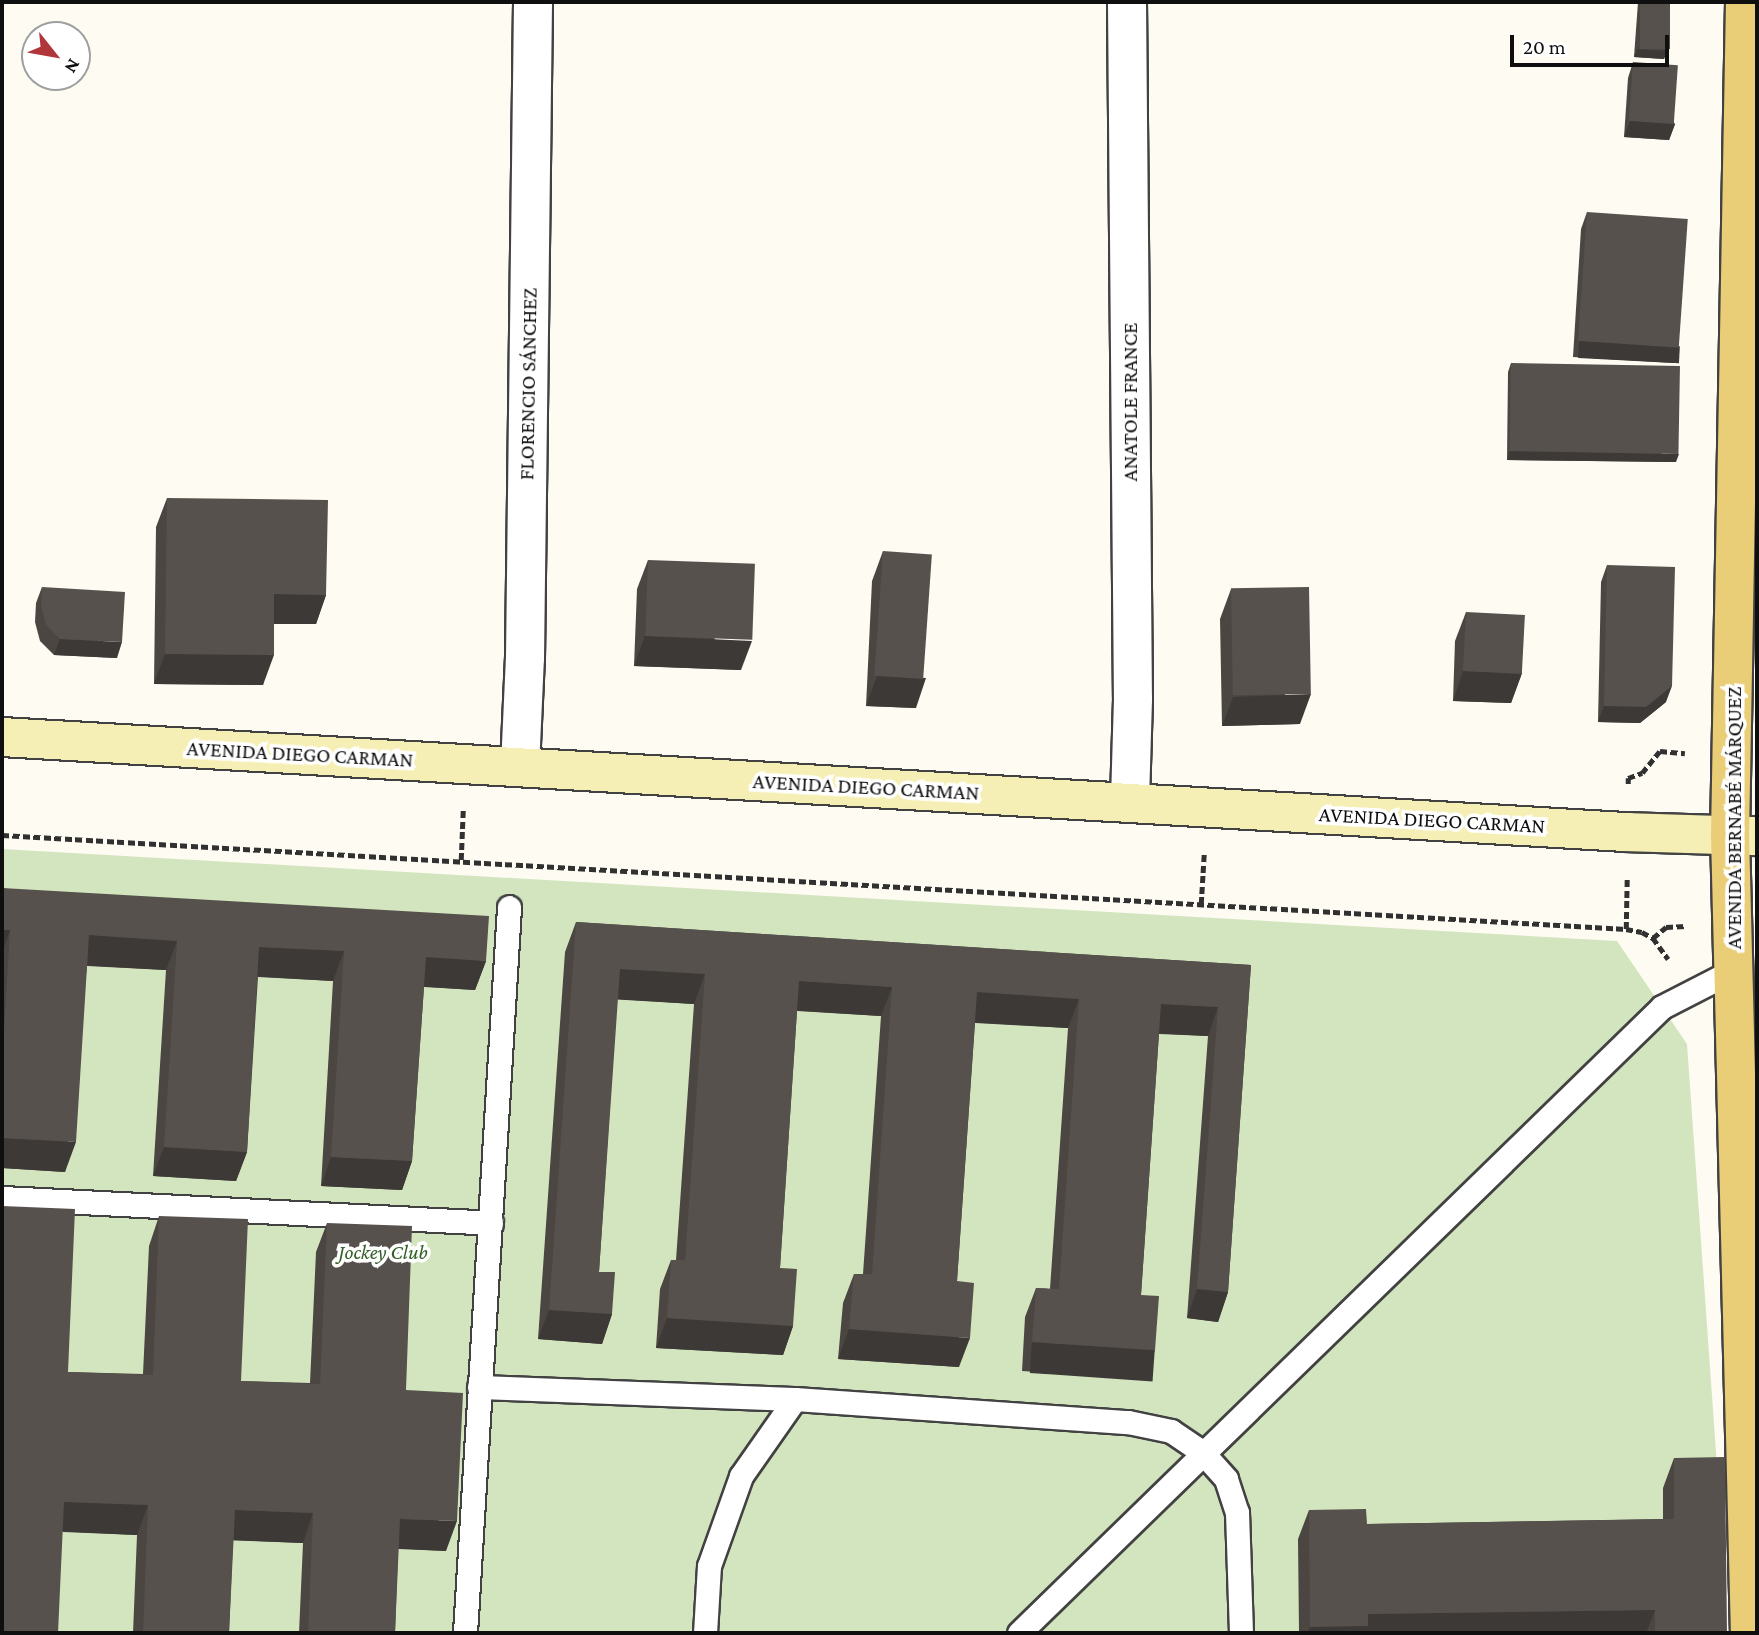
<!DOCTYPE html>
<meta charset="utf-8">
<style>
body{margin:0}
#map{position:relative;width:1759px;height:1635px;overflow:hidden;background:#fefbf3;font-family:"Crimson Pro",serif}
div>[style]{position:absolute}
.green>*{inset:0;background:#d3e5bf}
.path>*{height:4.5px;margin-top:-2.25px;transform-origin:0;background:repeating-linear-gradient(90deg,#313131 0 7px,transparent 0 10.5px)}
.roads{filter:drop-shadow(2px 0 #424242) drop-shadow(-2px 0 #424242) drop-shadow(0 2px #424242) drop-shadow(0 -2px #424242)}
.service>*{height:23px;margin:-11.5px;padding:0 11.5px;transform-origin:11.5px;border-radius:11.5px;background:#fff}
.minor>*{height:38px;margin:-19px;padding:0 19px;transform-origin:19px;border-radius:19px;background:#fff}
.secondary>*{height:38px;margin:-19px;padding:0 19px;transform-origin:19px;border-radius:19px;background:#f6efb5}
.primary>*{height:38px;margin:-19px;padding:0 19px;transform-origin:19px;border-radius:19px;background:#eacd77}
.wall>*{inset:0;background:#4b4642}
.shaded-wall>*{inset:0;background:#3d3936;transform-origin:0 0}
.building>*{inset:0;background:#57514d;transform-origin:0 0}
span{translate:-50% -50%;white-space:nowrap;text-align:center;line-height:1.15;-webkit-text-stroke:7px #fff;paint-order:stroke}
.street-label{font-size:21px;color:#0f0f0f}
.park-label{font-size:21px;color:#326026;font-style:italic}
.frame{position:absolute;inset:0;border:4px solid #0f0f0f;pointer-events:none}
.north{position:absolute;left:21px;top:21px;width:70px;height:70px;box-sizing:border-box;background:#fff;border:2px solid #9f9f9f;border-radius:50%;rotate:121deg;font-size:19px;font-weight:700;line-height:28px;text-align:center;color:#0f0f0f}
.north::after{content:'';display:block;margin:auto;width:24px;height:32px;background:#b1363c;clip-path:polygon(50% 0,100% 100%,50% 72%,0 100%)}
.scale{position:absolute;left:1510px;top:35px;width:159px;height:32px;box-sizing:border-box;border:4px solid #0f0f0f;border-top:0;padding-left:9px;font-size:21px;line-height:24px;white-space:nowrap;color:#0f0f0f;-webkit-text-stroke:5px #fff;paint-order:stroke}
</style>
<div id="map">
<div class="green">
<i style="clip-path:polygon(2px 849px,1617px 941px,1687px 1044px,1717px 1466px,1719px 1633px,2px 1633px)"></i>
</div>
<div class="path">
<i style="left:1628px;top:784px;width:6px;rotate:-90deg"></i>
<i style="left:1628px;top:778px;width:15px;rotate:-20deg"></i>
<i style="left:1642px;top:773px;width:28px;rotate:-51deg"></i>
<i style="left:1660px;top:751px;width:25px;rotate:5deg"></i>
<i style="left:2px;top:835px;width:1627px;rotate:3.31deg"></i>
<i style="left:1626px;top:929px;width:16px;rotate:11deg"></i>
<i style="left:1642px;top:932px;width:13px;rotate:29deg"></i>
<i style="left:1653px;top:938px;width:26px;rotate:54deg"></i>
<i style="left:461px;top:860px;width:50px;rotate:-87.7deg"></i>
<i style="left:1201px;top:904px;width:51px;rotate:-86.6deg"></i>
<i style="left:1626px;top:929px;width:52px;rotate:-88.9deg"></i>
<i style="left:1653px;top:938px;width:17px;rotate:-40deg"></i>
<i style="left:1666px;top:927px;width:20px;rotate:-3deg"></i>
</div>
<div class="roads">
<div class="service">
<i style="left:2px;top:1198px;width:490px;rotate:2.9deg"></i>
<i style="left:479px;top:1387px;width:316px;rotate:2.2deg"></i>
<i style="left:795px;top:1399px;width:334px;rotate:4deg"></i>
<i style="left:1128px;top:1422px;width:44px;rotate:11.8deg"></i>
<i style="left:1171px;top:1431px;width:37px;rotate:34deg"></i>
<i style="left:1202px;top:1452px;width:36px;rotate:48deg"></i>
<i style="left:1226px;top:1479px;width:35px;rotate:72deg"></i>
<i style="left:1237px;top:1512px;width:121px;rotate:88.1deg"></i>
<i style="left:465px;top:1633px;width:727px;rotate:-86.53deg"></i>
<i style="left:705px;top:1633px;width:67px;rotate:-86.6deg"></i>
<i style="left:709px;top:1566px;width:96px;rotate:-70.4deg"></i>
<i style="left:741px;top:1476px;width:94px;rotate:-55deg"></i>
<i style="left:1019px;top:1633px;width:897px;rotate:-44.23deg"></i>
<i style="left:1662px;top:1007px;width:81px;rotate:-27.2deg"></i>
</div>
<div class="minor">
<i style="left:1127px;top:2px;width:697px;rotate:89.51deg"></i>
<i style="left:1133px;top:699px;width:104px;rotate:91.7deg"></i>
<i style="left:520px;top:767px;width:109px;rotate:-87.4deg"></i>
<i style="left:525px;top:658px;width:656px;rotate:-89.3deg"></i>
</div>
<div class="secondary">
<i style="left:2px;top:737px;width:1628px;rotate:3.35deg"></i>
<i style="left:1627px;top:832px;width:130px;rotate:1.8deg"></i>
</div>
<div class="primary">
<i style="left:1745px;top:2px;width:832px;rotate:91.03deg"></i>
<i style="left:1730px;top:834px;width:799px;rotate:88.57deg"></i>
</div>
</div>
<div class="wall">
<i style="clip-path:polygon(1638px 2px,1670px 2px,1667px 51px,1664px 59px,1634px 57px)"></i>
<i style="clip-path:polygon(1633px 62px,1675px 124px,1669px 140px,1624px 137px,1628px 78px)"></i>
<i style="clip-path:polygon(1587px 212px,1674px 363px,1573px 357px,1581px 229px)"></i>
<i style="clip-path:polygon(1511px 363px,1676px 462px,1507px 460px,1508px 372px)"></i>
<i style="clip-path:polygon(167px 498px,326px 595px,316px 624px,274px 624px,263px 685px,154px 684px,156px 527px)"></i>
<i style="clip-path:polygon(883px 551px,916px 708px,866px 706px,872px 581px)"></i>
<i style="clip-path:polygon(648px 560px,741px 670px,634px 666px,637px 589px)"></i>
<i style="clip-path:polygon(1607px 565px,1666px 702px,1640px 723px,1598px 722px,1601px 582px)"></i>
<i style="clip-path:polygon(42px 587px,117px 658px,54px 655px,40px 641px,35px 622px,36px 603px)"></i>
<i style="clip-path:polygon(1231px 589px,1300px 724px,1222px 726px,1220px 619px)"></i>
<i style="clip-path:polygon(1466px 612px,1522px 673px,1511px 703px,1453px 701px,1455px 641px)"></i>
<i style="clip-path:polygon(2px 888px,486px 961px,475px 990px,424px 987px,412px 1161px,402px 1190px,321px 1186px,333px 981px,258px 977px,247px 1152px,236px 1181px,153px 1176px,166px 970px,87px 966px,65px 1172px,2px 1168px)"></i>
<i style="clip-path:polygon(576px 922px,1251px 965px,1228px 1292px,1218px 1322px,1187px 1318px,1208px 1036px,1159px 1034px,1141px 1295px,1155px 1350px,1144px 1379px,1022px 1371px,1025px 1317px,1036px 1288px,1050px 1289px,1068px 1028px,975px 1023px,957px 1281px,959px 1367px,838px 1359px,843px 1303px,854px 1274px,863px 1274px,881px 1016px,797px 1011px,780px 1268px,793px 1326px,783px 1355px,656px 1348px,660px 1289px,671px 1260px,676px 1260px,694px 1004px,617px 999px,599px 1272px,612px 1314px,602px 1344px,538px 1339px,565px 952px)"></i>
<i style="clip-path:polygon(159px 1216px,241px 1381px,310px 1383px,316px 1252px,327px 1223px,406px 1390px,446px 1551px,398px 1549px,395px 1633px,299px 1633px,303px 1543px,233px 1540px,229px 1633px,133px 1633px,137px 1535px,63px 1532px,68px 1372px,143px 1374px,149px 1246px)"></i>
<i style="clip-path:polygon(1674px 1458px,1727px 1633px,1299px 1633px,1298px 1539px,1309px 1510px,1367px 1524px,1663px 1519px,1663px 1488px)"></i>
</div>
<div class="shaded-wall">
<i style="clip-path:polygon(1637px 49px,1667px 51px,1664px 59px,1634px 57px)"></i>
<i style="clip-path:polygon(1630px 121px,1675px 124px,1669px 140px,1624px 137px)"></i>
<i style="left:1579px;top:341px;width:101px;height:17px;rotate:3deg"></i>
<i style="clip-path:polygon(1510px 451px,1679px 454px,1676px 462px,1507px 460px)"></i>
<i style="clip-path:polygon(274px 594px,326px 595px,316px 624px,263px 624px)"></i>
<i style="clip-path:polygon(645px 636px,752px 641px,741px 670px,634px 666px)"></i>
<i style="clip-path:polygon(60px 639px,122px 642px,117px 658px,54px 655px)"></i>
<i style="clip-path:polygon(165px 654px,274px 655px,263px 685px,154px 684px)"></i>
<i style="clip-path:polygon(1463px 671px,1522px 673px,1511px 703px,1453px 701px)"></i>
<i style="clip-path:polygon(877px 676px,926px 678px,916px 708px,866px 706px)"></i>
<i style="clip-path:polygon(1672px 686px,1666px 702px,1640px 723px,1598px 722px,1604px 706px)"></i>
<i style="clip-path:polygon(1311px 694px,1300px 724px,1222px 726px,1233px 697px)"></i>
<i style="clip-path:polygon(2px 930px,10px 930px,2px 953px)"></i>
<i style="clip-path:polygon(89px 935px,177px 941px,166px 970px,78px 965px)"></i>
<i style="clip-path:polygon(259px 947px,344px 951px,333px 981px,249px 976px)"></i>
<i style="clip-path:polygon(426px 957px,486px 961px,475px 990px,415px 986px)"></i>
<i style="clip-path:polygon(620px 969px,705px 974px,694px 1004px,609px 999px)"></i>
<i style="clip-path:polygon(799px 981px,892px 987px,881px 1016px,789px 1010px)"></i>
<i style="clip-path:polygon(977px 992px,1079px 999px,1068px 1028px,966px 1022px)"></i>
<i style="clip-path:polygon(1161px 1004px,1218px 1007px,1208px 1036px,1150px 1033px)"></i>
<i style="clip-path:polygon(2px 1138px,76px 1142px,65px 1172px,2px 1168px)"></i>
<i style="clip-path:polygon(164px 1147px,247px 1152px,236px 1181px,153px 1176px)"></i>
<i style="clip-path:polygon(331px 1157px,412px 1161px,402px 1190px,321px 1186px)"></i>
<i style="clip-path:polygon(1197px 1289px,1228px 1292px,1218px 1322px,1187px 1318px)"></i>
<i style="clip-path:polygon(549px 1310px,612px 1314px,602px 1344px,538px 1339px)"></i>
<i style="clip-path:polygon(667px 1318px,793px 1326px,783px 1355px,656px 1348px)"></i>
<i style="clip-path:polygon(849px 1329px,970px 1338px,959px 1367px,838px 1359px)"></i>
<i style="left:1032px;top:1342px;width:123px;height:31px;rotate:4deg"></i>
<i style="clip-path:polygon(64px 1502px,148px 1505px,137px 1535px,53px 1531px)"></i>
<i style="clip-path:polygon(235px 1510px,313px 1513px,303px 1543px,224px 1540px)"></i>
<i style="clip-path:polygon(400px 1519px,457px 1521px,446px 1551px,389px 1548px)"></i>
<i style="clip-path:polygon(1655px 1610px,1646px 1633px,1308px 1633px,1310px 1627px,1368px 1614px)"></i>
</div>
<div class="building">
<i style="left:1640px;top:2px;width:30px;height:47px"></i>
<i style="left:1633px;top:62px;width:45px;height:59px;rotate:4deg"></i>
<i style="left:1587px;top:212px;width:101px;height:129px;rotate:4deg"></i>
<i style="left:1511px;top:363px;width:169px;height:88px;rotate:1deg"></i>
<i style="clip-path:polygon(167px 498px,328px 500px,326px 595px,274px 594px,274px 655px,165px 654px)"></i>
<i style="left:883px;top:551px;width:49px;height:125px;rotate:4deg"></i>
<i style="left:648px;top:560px;width:107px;height:76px;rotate:2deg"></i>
<i style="clip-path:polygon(1607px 565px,1675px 567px,1672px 686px,1646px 707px,1604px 706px)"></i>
<i style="clip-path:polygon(42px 587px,125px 592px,122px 642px,60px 639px,46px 625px,41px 606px)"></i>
<i style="left:1309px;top:587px;width:107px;height:78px;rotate:89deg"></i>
<i style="left:1466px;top:612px;width:59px;height:59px;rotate:3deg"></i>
<i style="clip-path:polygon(2px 888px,489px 916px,486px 961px,426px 957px,412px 1161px,331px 1157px,344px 951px,259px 947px,247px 1152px,164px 1147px,177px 941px,89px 935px,76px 1142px,2px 1138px,2px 1064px,10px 930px,2px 930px)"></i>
<i style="clip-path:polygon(576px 922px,1251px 965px,1228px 1292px,1197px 1289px,1218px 1007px,1161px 1004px,1141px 1295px,1159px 1296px,1155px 1350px,1032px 1342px,1036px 1288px,1059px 1289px,1079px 999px,977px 992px,957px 1281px,974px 1283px,970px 1338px,849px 1329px,854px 1274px,872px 1274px,892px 987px,799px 981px,780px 1268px,797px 1269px,793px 1326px,667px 1318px,671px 1260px,685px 1260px,705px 974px,620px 969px,599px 1272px,615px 1272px,612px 1314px,549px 1310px)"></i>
<i style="clip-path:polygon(2px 1206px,75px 1209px,68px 1372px,153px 1375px,159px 1216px,248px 1219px,241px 1381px,320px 1384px,327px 1223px,412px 1226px,406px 1390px,463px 1393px,457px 1521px,400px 1519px,395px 1633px,308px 1633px,313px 1513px,235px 1510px,229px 1633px,143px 1633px,148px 1505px,64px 1502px,58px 1633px,2px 1633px)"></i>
<i style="clip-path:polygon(1725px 1457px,1727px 1633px,1655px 1633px,1655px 1610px,1368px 1614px,1368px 1626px,1310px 1627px,1309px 1510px,1366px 1509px,1367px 1524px,1674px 1519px,1674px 1458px)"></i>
</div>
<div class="street-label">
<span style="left:528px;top:384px;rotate:-89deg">FLORENCIO SÁNCHEZ</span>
<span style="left:1130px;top:402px;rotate:-90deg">ANATOLE FRANCE</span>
<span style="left:300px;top:754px;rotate:3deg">AVENIDA DIEGO CARMAN</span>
<span style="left:866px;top:787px;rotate:3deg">AVENIDA DIEGO CARMAN</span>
<span style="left:1734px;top:818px;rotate:-90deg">AVENIDA BERNABÉ MÁRQUEZ</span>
<span style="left:1432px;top:820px;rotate:3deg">AVENIDA DIEGO CARMAN</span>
</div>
<div class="park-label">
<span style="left:383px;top:1252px">Jockey Club</span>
</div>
<div class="frame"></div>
<div class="north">N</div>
<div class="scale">20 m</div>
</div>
